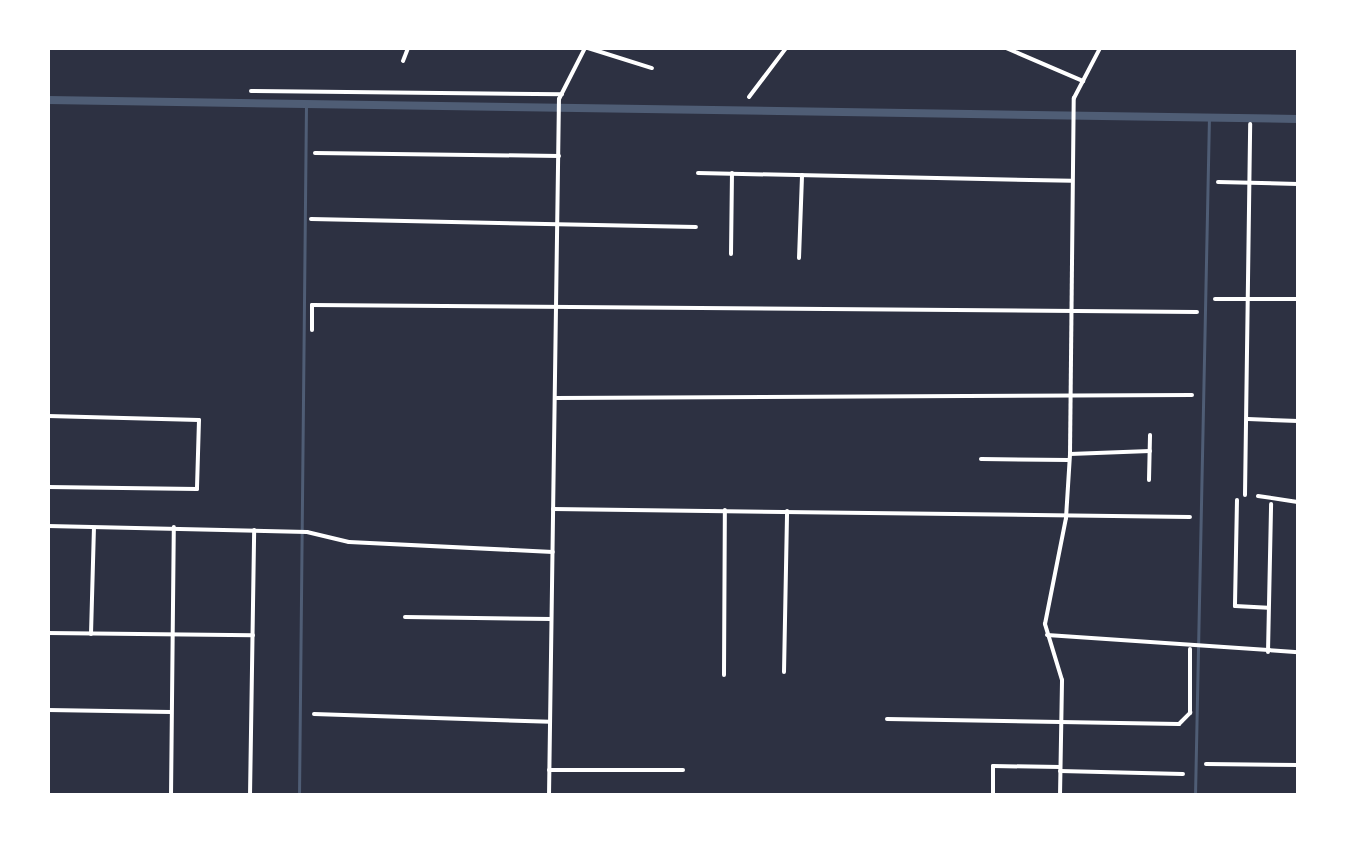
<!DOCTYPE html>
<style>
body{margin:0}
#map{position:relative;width:1346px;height:843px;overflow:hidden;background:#2d3142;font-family:Raleway,sans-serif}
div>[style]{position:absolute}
.stream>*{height:2.5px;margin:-1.25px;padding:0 1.25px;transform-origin:1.25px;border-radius:1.25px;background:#4f5d75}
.canal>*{height:8px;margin:-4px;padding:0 4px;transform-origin:4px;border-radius:4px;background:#4f5d75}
.minor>*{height:4px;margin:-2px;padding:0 2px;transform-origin:2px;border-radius:2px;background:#fff}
span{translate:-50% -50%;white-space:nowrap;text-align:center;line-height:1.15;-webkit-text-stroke:8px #fff;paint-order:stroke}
.frame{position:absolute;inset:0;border:50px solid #fff;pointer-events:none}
</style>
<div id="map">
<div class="stream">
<i style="left:299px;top:796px;width:689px;rotate:-89.42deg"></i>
<i style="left:1195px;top:796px;width:677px;rotate:-88.82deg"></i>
</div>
<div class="canal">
<i style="left:48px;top:100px;width:1250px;rotate:0.87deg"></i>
</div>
<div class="minor">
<i style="left:588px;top:48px;width:67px;rotate:17.4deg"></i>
<i style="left:1006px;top:48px;width:84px;rotate:23.2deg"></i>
<i style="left:403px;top:61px;width:14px;rotate:-69deg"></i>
<i style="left:251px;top:91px;width:311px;rotate:0.6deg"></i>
<i style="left:749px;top:97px;width:61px;rotate:-52.9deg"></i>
<i style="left:315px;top:153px;width:244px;rotate:0.7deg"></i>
<i style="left:698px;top:173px;width:374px;rotate:1.2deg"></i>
<i style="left:1218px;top:182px;width:80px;rotate:1.4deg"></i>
<i style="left:311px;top:219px;width:385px;rotate:1.2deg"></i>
<i style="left:731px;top:254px;width:81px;rotate:-89.3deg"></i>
<i style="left:799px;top:258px;width:83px;rotate:-87.9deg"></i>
<i style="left:1215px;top:299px;width:83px"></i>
<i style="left:312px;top:330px;width:25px;rotate:-90deg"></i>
<i style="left:312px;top:305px;width:885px;rotate:0.45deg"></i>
<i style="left:555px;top:398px;width:637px;rotate:-0.27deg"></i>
<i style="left:48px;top:416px;width:151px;rotate:1.5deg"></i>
<i style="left:199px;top:420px;width:69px;rotate:91.7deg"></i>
<i style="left:197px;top:489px;width:149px;rotate:-179.2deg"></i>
<i style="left:1248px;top:419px;width:50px;rotate:2.3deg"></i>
<i style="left:1070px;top:454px;width:80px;rotate:-2.1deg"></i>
<i style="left:981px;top:459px;width:88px;rotate:0.7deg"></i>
<i style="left:1149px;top:480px;width:45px;rotate:-88.7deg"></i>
<i style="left:1245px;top:495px;width:371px;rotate:-89.2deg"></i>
<i style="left:1258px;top:496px;width:40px;rotate:8.5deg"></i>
<i style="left:1237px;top:500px;width:106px;rotate:91.1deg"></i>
<i style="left:1235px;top:606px;width:33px;rotate:3deg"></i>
<i style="left:553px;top:509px;width:637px;rotate:0.72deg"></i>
<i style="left:48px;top:526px;width:259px;rotate:1.3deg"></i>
<i style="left:307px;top:532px;width:43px;rotate:13.4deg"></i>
<i style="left:349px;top:542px;width:204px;rotate:2.8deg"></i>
<i style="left:405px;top:617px;width:146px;rotate:0.8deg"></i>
<i style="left:48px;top:633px;width:205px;rotate:0.6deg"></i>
<i style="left:91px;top:634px;width:105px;rotate:-88.4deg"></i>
<i style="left:1047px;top:635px;width:252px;rotate:3.9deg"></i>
<i style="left:1268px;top:652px;width:148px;rotate:-88.8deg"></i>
<i style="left:784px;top:672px;width:161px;rotate:-88.9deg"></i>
<i style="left:724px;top:675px;width:165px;rotate:-89.7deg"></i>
<i style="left:48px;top:710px;width:123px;rotate:0.9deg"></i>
<i style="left:314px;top:714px;width:236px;rotate:1.9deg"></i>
<i style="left:887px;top:719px;width:292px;rotate:1deg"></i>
<i style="left:1179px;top:724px;width:16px;rotate:-45deg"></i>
<i style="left:1190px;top:713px;width:64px;rotate:-90deg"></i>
<i style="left:1206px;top:764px;width:92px;rotate:0.6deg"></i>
<i style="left:549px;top:770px;width:134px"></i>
<i style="left:1060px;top:771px;width:123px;rotate:1.4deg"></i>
<i style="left:171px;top:796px;width:269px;rotate:-89.4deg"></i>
<i style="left:250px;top:796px;width:266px;rotate:-89.1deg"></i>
<i style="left:549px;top:796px;width:697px;rotate:-89.18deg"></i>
<i style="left:559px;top:99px;width:57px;rotate:-63deg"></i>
<i style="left:993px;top:796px;width:30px;rotate:-90deg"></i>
<i style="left:993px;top:766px;width:67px;rotate:0.9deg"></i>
<i style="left:1060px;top:796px;width:116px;rotate:-89deg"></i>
<i style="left:1062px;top:680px;width:59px;rotate:-106.9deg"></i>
<i style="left:1045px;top:624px;width:108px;rotate:-78.8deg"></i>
<i style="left:1066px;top:518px;width:64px;rotate:-86.4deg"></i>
<i style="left:1070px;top:454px;width:356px;rotate:-89.4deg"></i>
<i style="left:1074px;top:98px;width:56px;rotate:-62.5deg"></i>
</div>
<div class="frame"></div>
</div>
